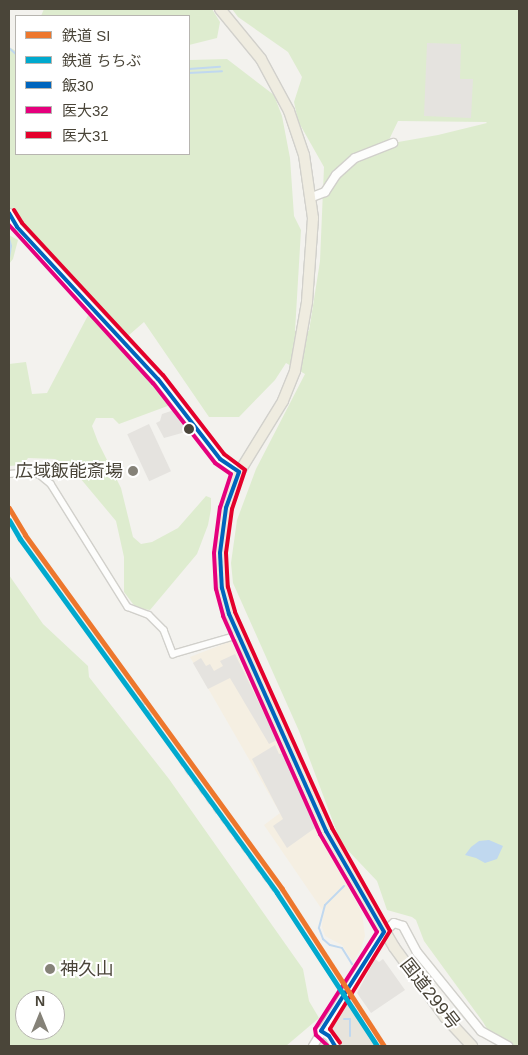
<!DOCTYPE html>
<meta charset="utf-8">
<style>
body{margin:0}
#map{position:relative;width:528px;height:1055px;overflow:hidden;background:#f3f2ee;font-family:Arial,"Noto Sans JP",sans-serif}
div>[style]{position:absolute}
.residential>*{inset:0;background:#e7e4dc}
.commercial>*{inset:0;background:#f5efe2}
.green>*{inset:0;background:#deeccf}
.parking>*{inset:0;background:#e5e3df;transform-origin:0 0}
.water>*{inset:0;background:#c0d8ef}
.stream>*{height:2px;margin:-1px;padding:0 1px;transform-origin:1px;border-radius:1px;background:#c0d8ef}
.roads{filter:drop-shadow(1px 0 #d1d0cb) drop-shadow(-1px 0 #d1d0cb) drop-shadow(0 1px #d1d0cb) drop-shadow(0 -1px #d1d0cb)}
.minor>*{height:5.5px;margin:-2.75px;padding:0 2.75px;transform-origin:2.75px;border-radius:2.75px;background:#fdfdfc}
.tertiary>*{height:8px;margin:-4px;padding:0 4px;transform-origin:4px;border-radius:4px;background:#fdfdfc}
.trunk>*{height:10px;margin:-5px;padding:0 5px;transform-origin:5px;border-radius:5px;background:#efece0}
.rail>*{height:2px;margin-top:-1px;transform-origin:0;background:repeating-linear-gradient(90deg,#dbdbda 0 6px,transparent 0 12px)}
.bus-1>*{height:4px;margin:-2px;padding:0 2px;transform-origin:2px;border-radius:2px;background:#0065bd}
.bus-2>*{height:4px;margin:-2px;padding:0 2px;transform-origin:2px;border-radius:2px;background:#e5007d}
.bus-3>*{height:4px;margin:-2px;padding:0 2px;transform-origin:2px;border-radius:2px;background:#e4002b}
.rail-1>*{height:5px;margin:-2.5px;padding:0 2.5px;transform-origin:2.5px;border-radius:2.5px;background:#ed772d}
.rail-2>*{height:5px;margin:-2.5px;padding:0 2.5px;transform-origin:2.5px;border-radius:2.5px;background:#00a9ce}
.dots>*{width:14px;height:14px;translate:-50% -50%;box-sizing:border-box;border:2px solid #fff;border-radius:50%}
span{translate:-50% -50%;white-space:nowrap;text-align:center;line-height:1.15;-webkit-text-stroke:4px #fff;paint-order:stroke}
.poi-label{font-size:18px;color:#4a4539}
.right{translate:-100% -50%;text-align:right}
.left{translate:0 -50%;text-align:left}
.street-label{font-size:18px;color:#4a4539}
.frame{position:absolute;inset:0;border:10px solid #4a4539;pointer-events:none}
.legend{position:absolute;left:15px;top:15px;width:175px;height:140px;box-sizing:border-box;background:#fff;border:1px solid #b7b5b0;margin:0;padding:6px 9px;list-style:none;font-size:15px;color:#4a4539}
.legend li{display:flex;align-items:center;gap:10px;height:25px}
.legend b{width:25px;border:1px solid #b7b5b0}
.north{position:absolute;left:15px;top:990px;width:50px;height:50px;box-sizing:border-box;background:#fff;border:1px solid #b7b5b0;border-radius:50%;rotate:0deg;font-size:14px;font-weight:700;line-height:20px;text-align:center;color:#4a4539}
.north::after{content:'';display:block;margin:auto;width:18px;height:22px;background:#858278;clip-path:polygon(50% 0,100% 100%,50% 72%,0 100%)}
</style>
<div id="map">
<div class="residential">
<i style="clip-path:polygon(346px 992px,379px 1046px,313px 1046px)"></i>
</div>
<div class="commercial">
<i style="clip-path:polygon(231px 641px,322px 837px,362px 913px,365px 936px,361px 949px,353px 962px,342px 945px,325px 936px,322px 927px,323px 911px,264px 825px,280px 813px,190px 657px)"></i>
</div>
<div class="green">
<i style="clip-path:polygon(44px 9px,212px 9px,220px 22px,217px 38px,189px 45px,189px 16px,41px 16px)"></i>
<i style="clip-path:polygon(evenodd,232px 9px,519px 9px,519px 1046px,497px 1046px,483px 1022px,424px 941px,416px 920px,412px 917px,387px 910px,377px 881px,341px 843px,299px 731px,233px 583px,231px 563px,237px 520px,256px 469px,305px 374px,286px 363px,275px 380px,239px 417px,209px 417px,144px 322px,121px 342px,173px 404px,119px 424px,113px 418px,96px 418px,92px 426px,98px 442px,121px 488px,133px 537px,141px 544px,152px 542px,178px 528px,206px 496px,211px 498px,211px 509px,208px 525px,197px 554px,150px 610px,136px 608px,124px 592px,124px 557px,116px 521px,70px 466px,55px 459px,28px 458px,23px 465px,9px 466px,9px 364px,26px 362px,32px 394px,47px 393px,94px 304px,68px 284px,9px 213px,9px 47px,16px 51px,16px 154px,189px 154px,189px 60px,227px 59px,274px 95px,282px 116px,290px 158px,294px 216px,301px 230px,295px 331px,309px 331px,320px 261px,324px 167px,298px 121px,294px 102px,302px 77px,288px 52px,238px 17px,232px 9px,398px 121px,486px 122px,487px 123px,438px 135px,387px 144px,398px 121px)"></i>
<i style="clip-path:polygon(9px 235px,18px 240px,13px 259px,9px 264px)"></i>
<i style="clip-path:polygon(evenodd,9px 575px,43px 624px,88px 666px,89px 677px,169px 779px,303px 969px,309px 1001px,319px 1018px,286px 1046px,9px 1046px,9px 575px,25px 1000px,55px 1000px,55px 1030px,25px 1030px,25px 1000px)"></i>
</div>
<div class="parking">
<i style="clip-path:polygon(427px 43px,461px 44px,460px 79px,473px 79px,471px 118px,424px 116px)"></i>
<i style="clip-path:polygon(174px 410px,189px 431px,164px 438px,156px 423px,160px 421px,162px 414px)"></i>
<i style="left:149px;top:424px;width:52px;height:24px;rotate:65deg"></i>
<i style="clip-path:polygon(235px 654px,277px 740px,269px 744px,230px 678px,208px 689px,193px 663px,201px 658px,206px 666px,210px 664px,214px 671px,223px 666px,220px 661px)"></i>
<i style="clip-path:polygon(275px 745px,279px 754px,283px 753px,315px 828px,287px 848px,273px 826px,283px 819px,252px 759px)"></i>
<i style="clip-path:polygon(375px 959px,379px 962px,383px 959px,405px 990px,371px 1013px,357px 993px)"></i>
</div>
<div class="water">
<i style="clip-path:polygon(489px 840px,503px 846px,497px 859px,485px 863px,476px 858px,465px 855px,471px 847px,479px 841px)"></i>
</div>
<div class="stream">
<i style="left:9px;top:48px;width:9px;rotate:41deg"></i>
<i style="left:189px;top:69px;width:31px;rotate:-4deg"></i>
<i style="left:189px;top:73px;width:33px;rotate:-3deg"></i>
<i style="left:9px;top:238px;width:8px;rotate:76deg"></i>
<i style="left:11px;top:246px;width:13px;rotate:99deg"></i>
<i style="left:344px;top:886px;width:27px;rotate:135deg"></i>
<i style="left:325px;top:905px;width:24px;rotate:105deg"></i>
<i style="left:319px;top:928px;width:12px;rotate:70deg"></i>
<i style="left:323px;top:939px;width:9px;rotate:41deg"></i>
<i style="left:330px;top:945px;width:12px;rotate:14deg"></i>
<i style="left:342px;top:948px;width:19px;rotate:58deg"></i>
<i style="left:344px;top:1019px;width:6px"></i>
<i style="left:350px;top:1019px;width:17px;rotate:90deg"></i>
</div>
<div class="roads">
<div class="minor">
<i style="left:9px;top:474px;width:23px;rotate:-5deg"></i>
<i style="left:32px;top:472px;width:9px;rotate:21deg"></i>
<i style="left:40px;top:475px;width:14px;rotate:39deg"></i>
<i style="left:51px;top:484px;width:145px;rotate:58deg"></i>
<i style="left:128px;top:607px;width:22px;rotate:21deg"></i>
<i style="left:149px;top:615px;width:21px;rotate:45deg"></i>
<i style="left:164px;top:630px;width:26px;rotate:69deg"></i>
<i style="left:173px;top:654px;width:69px;rotate:-16.1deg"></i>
</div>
<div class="tertiary">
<i style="left:312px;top:197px;width:14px;rotate:-21deg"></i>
<i style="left:325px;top:192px;width:20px;rotate:-57deg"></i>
<i style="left:336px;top:175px;width:25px;rotate:-42deg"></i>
<i style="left:355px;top:158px;width:41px;rotate:-21.5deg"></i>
<i style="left:9px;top:213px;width:16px;rotate:60deg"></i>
<i style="left:17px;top:227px;width:207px;rotate:47.2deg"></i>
<i style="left:158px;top:379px;width:101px;rotate:52.2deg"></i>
<i style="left:220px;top:459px;width:23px;rotate:34deg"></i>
<i style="left:321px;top:1031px;width:9px;rotate:32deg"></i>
<i style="left:329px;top:1036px;width:12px;rotate:59deg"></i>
<i style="left:313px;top:1046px;width:134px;rotate:-58.1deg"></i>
<i style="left:384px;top:932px;width:13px;rotate:-42deg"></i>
<i style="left:394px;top:923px;width:9px;rotate:18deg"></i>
<i style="left:403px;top:926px;width:30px;rotate:62deg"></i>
<i style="left:417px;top:952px;width:102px;rotate:51deg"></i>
<i style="left:481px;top:1031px;width:31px;rotate:29deg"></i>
</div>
<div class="trunk">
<i style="left:220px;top:9px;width:65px;rotate:50.6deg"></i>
<i style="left:261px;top:59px;width:59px;rotate:61.7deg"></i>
<i style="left:289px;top:111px;width:46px;rotate:71.2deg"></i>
<i style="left:304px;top:155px;width:64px;rotate:81.9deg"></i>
<i style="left:313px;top:218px;width:84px;rotate:94.1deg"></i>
<i style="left:307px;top:302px;width:70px;rotate:99.9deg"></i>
<i style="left:295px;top:371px;width:32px;rotate:112deg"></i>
<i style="left:283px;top:401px;width:92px;rotate:121.6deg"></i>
<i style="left:235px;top:479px;width:30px;rotate:107deg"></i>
<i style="left:226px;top:508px;width:45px;rotate:97.6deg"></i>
<i style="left:220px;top:553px;width:49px;rotate:84.2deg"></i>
<i style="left:225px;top:602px;width:250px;rotate:66.2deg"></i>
<i style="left:326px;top:831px;width:134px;rotate:59.6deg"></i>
<i style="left:394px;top:947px;width:87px;rotate:53.9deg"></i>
<i style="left:445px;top:1017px;width:40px;rotate:47deg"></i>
</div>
</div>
<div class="rail">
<i style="left:123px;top:669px;width:119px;rotate:58.5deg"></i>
<i style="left:185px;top:770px;width:219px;rotate:53.9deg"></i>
<i style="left:314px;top:947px;width:118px;rotate:56.7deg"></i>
</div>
<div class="bus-1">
<i style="left:9px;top:213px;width:16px;rotate:60deg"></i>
<i style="left:17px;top:227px;width:207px;rotate:47.2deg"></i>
<i style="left:158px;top:379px;width:101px;rotate:52.2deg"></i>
<i style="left:220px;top:459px;width:23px;rotate:34deg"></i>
<i style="left:239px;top:472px;width:38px;rotate:110deg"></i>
<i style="left:226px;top:508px;width:45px;rotate:97.6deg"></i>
<i style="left:220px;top:553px;width:35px;rotate:87deg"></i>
<i style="left:222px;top:588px;width:27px;rotate:75deg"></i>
<i style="left:229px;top:614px;width:238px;rotate:65.9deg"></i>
<i style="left:326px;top:831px;width:116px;rotate:60.1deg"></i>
<i style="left:384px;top:932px;width:117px;rotate:122.5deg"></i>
<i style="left:321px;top:1031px;width:9px;rotate:32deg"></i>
<i style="left:329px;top:1036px;width:12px;rotate:59deg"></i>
</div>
<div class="bus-2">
<i style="left:9px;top:225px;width:214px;rotate:47.7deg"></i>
<i style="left:153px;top:383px;width:101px;rotate:52.2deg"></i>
<i style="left:215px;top:463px;width:19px;rotate:35deg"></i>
<i style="left:231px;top:474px;width:35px;rotate:108deg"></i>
<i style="left:220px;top:507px;width:46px;rotate:97.4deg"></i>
<i style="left:214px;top:553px;width:36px;rotate:87deg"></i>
<i style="left:216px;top:589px;width:28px;rotate:75deg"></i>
<i style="left:223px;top:616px;width:239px;rotate:66deg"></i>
<i style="left:320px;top:834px;width:113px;rotate:59.8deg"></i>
<i style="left:377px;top:932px;width:115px;rotate:122.6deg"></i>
<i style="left:315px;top:1029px;width:6px;rotate:81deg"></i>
<i style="left:316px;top:1035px;width:16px;rotate:43deg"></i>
</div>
<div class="bus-3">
<i style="left:14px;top:210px;width:15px;rotate:58deg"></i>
<i style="left:22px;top:223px;width:207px;rotate:47.2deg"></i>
<i style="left:163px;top:375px;width:100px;rotate:52.3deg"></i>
<i style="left:224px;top:454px;width:26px;rotate:37deg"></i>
<i style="left:245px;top:470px;width:41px;rotate:108.4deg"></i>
<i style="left:232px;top:509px;width:44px;rotate:97.8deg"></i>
<i style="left:226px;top:553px;width:34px;rotate:87deg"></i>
<i style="left:228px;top:587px;width:26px;rotate:74deg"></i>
<i style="left:235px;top:612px;width:237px;rotate:65.8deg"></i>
<i style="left:332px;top:828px;width:118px;rotate:60.6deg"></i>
<i style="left:390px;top:931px;width:115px;rotate:121.5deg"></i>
<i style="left:330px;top:1029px;width:17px;rotate:54deg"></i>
</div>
<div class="rail-1">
<i style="left:9px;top:508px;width:31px;rotate:59deg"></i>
<i style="left:25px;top:535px;width:437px;rotate:54deg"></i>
<i style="left:282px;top:889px;width:187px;rotate:57deg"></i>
</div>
<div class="rail-2">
<i style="left:9px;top:520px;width:22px;rotate:60deg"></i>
<i style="left:20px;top:539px;width:437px;rotate:54deg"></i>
<i style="left:277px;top:893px;width:183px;rotate:56.8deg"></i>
</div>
<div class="dots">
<i style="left:189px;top:429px;background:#4a4539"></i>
<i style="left:133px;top:471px;background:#858278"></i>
<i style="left:50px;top:969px;background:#858278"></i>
</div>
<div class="poi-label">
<span class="right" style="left:123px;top:471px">広域飯能斎場</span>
<span class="left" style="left:60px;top:969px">神久山</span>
</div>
<div class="street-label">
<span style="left:430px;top:994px;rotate:52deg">国道299号</span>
</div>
<div class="frame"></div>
<ul class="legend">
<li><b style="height:6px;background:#ed772d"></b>鉄道 SI</li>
<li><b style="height:6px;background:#00a9ce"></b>鉄道 ちちぶ</li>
<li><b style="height:6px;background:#0065bd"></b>飯30</li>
<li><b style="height:6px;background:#e5007d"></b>医大32</li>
<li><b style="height:6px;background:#e4002b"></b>医大31</li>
</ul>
<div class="north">N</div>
</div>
